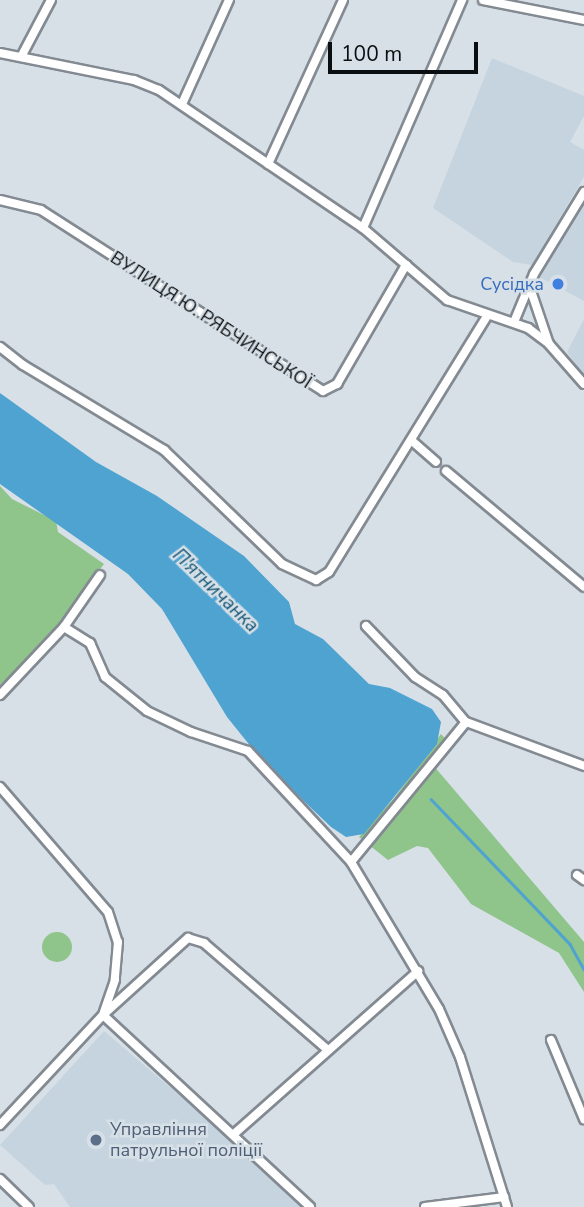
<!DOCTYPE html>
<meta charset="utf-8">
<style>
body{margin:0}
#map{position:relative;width:584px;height:1207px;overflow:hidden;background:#d7e0e7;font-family:"Nunito Sans",sans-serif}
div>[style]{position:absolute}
.built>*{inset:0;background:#c6d4e0}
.green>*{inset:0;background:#8fc48b}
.round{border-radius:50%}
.water>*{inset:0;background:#4fa3d1}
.stream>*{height:2.5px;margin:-1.25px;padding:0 1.25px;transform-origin:1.25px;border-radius:1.25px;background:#4fa3d1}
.roads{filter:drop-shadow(2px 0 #838a91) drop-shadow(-2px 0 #838a91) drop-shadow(0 2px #838a91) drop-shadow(0 -2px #838a91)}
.minor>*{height:8px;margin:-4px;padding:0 4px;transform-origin:4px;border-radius:4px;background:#fff}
.dots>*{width:19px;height:19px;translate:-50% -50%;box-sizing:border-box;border:4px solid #d7e0e7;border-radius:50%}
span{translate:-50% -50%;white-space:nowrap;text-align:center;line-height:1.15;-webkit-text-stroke:5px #d7e0e7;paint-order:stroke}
.shop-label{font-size:18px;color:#366cbe}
.right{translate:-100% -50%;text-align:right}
.street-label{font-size:18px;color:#0b0e10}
.service-label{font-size:18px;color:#4e5e75}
.left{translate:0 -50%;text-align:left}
.water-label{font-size:19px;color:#185878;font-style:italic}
.scale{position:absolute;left:328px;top:42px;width:150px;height:32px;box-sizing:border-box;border:4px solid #0b0e10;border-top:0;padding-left:9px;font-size:21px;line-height:24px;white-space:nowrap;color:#0b0e10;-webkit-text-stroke:5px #d7e0e7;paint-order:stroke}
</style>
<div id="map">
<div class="built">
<i style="clip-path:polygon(492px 58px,584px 96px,584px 116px,570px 142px,584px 150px,584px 177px,532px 265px,513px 262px,433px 208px)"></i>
<i style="clip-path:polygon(584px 203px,584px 301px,539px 277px)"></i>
<i style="clip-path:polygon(584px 319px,584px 377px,567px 352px)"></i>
<i style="clip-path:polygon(104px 1031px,205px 1117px,300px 1207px,70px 1207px,54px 1184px,45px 1185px,0 1145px)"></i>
</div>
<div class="green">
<i style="clip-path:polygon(0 486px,12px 499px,56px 521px,58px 532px,104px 564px,39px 649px,0 685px)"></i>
<i style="clip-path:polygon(441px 734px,449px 743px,433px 765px,584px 942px,584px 992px,559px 953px,471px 904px,428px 848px,417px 846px,388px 860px,359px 837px,395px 797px)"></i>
<i class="round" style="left:42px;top:932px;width:30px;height:30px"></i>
</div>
<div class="water">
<i style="clip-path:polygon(0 393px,96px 462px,157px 496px,244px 556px,289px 602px,295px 624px,323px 639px,369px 684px,390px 688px,432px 709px,441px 722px,437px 744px,364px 834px,346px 837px,331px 827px,264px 763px,227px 717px,162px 609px,128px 574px,0 484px)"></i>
</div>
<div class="stream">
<i style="left:431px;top:799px;width:201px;rotate:46.2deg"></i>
<i style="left:570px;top:944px;width:29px;rotate:61deg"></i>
</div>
<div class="roads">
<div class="minor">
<i style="left:483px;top:0;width:103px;rotate:11.2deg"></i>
<i style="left:0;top:53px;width:137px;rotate:11.4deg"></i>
<i style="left:134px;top:80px;width:27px;rotate:22deg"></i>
<i style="left:159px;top:90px;width:246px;rotate:34.1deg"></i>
<i style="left:363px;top:228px;width:111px;rotate:40.6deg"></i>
<i style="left:447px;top:300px;width:86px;rotate:19.1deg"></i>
<i style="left:528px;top:328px;width:26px;rotate:37deg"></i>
<i style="left:549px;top:344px;width:53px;rotate:48.8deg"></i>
<i style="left:21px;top:57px;width:64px;rotate:-62.2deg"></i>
<i style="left:182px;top:104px;width:114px;rotate:-65.7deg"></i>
<i style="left:268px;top:164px;width:180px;rotate:-65.4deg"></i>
<i style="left:0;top:200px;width:42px;rotate:13.7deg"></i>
<i style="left:41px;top:210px;width:335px;rotate:32.7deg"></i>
<i style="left:323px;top:391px;width:16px;rotate:-27deg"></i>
<i style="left:337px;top:384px;width:138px;rotate:-59.9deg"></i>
<i style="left:363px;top:228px;width:249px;rotate:-66.5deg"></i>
<i style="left:529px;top:285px;width:62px;rotate:71.3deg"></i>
<i style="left:514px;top:322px;width:52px;rotate:-67.4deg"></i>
<i style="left:534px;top:274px;width:96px;rotate:-58.6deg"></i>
<i style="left:0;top:347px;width:29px;rotate:38deg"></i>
<i style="left:23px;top:365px;width:165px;rotate:31.1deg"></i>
<i style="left:164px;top:450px;width:164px;rotate:44deg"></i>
<i style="left:282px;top:564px;width:38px;rotate:25deg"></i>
<i style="left:316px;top:580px;width:15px;rotate:-32deg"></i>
<i style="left:329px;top:572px;width:301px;rotate:-58.3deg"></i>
<i style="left:411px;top:440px;width:33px;rotate:41deg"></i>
<i style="left:446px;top:471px;width:180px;rotate:40deg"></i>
<i style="left:366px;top:626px;width:71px;rotate:46.1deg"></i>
<i style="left:415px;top:677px;width:33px;rotate:33deg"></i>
<i style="left:443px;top:695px;width:35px;rotate:50deg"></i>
<i style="left:466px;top:722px;width:126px;rotate:20.4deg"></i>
<i style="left:64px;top:627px;width:31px;rotate:32deg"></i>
<i style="left:90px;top:643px;width:37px;rotate:66deg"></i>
<i style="left:105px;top:677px;width:54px;rotate:39deg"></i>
<i style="left:147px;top:711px;width:49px;rotate:25.5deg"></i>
<i style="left:191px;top:732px;width:60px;rotate:18.4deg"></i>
<i style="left:248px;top:751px;width:151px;rotate:47.1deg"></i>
<i style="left:351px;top:862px;width:171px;rotate:59.1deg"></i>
<i style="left:439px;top:1009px;width:52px;rotate:66.4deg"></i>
<i style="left:460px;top:1057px;width:157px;rotate:72.6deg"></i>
<i style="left:0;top:695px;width:93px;rotate:-46.7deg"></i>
<i style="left:64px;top:627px;width:63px;rotate:-55.3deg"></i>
<i style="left:0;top:787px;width:165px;rotate:49.2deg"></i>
<i style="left:108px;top:912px;width:32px;rotate:72deg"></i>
<i style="left:118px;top:942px;width:38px;rotate:95deg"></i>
<i style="left:115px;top:980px;width:34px;rotate:109deg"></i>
<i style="left:351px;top:862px;width:181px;rotate:-50.6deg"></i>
<i style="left:577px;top:875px;width:9px;rotate:36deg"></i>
<i style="left:103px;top:1015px;width:282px;rotate:42.8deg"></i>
<i style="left:551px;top:1040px;width:86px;rotate:67.3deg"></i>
<i style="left:0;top:1125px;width:151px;rotate:-46.9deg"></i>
<i style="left:103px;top:1015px;width:115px;rotate:-42.2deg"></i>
<i style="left:188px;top:938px;width:17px;rotate:17deg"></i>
<i style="left:204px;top:943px;width:164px;rotate:40.8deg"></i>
<i style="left:234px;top:1134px;width:246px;rotate:-41.5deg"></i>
<i style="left:0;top:1179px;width:40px;rotate:44deg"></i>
<i style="left:425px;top:1207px;width:80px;rotate:-7.2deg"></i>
</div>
</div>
<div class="dots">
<i style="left:558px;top:284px;background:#3f7fe0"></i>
<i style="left:96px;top:1140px;background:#5c6f8a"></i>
</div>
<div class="shop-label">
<span class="right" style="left:544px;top:284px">Сусідка</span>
</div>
<div class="street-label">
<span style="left:211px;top:320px;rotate:33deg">ВУЛИЦЯ Ю. РЯБЧИНСЬКОЇ</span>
</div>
<div class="service-label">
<span class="left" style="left:110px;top:1140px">Управління<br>патрульної поліції</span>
</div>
<div class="water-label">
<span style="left:215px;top:591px;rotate:44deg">П'ятничанка</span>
</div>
<div class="scale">100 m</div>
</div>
